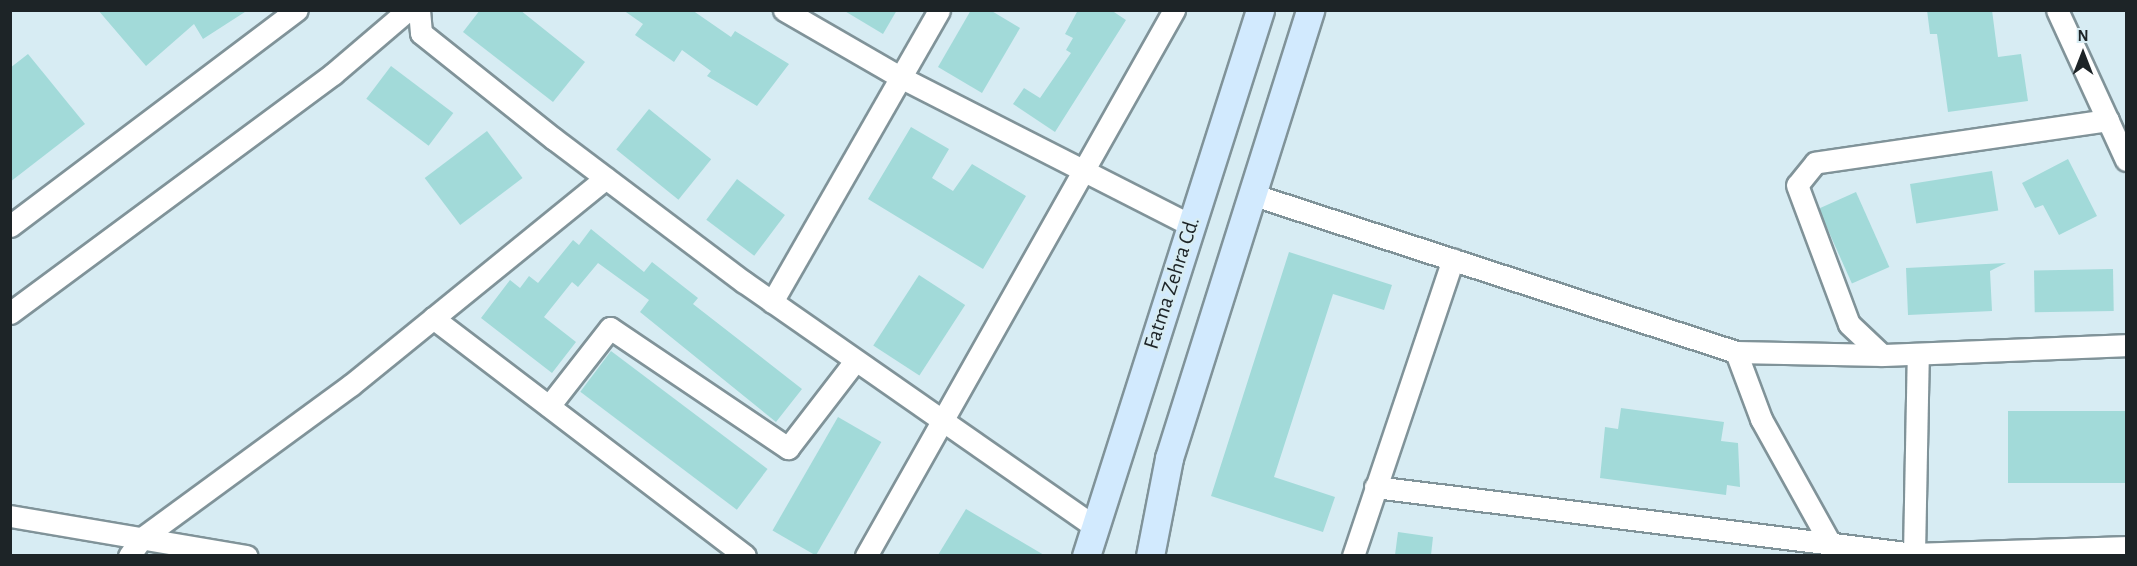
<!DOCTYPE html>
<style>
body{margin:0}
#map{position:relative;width:2137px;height:566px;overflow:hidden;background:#d7ecf3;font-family:"Alegreya Sans",sans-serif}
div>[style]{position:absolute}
.building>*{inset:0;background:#a2dad9;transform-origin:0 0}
.roads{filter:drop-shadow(2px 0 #809399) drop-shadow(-2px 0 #809399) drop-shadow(0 2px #809399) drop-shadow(0 -2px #809399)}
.minor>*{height:21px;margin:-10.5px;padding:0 10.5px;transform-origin:10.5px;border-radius:10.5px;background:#fff}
.major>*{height:27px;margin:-13.5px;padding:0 13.5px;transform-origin:13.5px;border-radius:13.5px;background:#d2eafe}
span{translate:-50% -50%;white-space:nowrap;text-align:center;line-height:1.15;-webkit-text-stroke:5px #d7ecf3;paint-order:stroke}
.street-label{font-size:22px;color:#1d2427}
.frame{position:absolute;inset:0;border:12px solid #1d2427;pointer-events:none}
.north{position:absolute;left:2053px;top:24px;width:60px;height:60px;-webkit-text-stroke:4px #d7ecf3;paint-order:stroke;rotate:0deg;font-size:16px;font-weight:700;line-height:24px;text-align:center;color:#1d2427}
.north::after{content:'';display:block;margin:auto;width:21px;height:27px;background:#1d2427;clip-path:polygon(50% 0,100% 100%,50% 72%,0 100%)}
</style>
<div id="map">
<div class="building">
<i style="clip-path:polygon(98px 10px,248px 10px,203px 39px,194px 24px,146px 66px)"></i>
<i style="clip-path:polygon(480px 10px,520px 10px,585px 62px,553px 102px,463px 32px)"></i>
<i style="clip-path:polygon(623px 10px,692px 10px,731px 37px,735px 31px,789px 64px,757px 106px,707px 76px,711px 71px,682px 50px,674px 62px,635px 35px,643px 24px)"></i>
<i style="clip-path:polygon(843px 10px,897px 10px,883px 34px)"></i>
<i style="clip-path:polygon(971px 10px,990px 10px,1020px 28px,982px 93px,938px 67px)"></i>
<i style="clip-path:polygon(1078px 10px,1111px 10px,1126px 20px,1055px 132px,1013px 104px,1024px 88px,1040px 98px,1071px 53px,1066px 50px,1073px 38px,1065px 34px)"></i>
<i style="clip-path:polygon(1927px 10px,1992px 10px,1998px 57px,2021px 54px,2028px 101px,1948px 112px,1937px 34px,1930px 34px)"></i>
<i style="clip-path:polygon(28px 54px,85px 124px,10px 182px,10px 68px)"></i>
<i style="left:391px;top:66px;width:78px;height:41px;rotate:37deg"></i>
<i style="left:649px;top:109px;width:80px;height:52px;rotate:39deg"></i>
<i style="clip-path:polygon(911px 127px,949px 149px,932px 178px,953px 191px,972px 164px,1026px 196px,983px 269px,868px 199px)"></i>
<i style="left:487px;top:131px;width:59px;height:78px;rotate:53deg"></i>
<i style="clip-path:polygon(2068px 159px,2097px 216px,2059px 235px,2043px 205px,2035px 208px,2022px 183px)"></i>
<i style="left:1992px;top:171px;width:40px;height:83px;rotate:81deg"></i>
<i style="left:737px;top:179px;width:60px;height:51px;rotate:37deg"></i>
<i style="left:1856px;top:192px;width:82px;height:41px;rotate:66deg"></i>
<i style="clip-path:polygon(591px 229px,644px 272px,652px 262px,698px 298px,693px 304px,802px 389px,776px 422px,640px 312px,649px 300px,598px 263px,578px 287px,572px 282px,544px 317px,576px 342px,552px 373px,481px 318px,510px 280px,520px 288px,529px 276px,538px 283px,573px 240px,579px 245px)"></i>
<i style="clip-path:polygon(1289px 252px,1392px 285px,1384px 310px,1333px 294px,1274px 477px,1335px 497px,1323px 532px,1211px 496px)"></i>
<i style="clip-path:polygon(2006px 263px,1990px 271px,1992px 311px,1908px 315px,1906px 268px)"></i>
<i style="left:2113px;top:269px;width:42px;height:79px;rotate:89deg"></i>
<i style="left:919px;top:275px;width:55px;height:84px;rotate:33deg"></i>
<i style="left:611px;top:351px;width:196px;height:51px;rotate:37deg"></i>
<i style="clip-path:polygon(1621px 408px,1724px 422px,1721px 441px,1738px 443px,1740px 487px,1727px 485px,1726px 495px,1600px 478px,1605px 427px,1618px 429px)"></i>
<i style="left:2127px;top:411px;width:72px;height:119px;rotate:90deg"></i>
<i style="left:838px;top:417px;width:50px;height:131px;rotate:30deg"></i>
<i style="clip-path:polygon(966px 509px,1044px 555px,938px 555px)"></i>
<i style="clip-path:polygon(1398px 532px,1433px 537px,1431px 555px,1395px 555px)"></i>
</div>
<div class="roads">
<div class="minor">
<i style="left:419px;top:10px;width:23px;rotate:85deg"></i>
<i style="left:421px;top:33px;width:170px;rotate:38.6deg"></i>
<i style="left:554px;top:139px;width:238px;rotate:37deg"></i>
<i style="left:744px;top:282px;width:428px;rotate:34.9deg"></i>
<i style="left:784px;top:10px;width:136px;rotate:30deg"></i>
<i style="left:902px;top:78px;width:324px;rotate:27deg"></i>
<i style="left:2057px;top:10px;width:165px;rotate:65.3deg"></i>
<i style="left:2108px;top:120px;width:296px;rotate:171.7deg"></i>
<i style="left:1815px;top:163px;width:28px;rotate:129deg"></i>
<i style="left:1797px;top:185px;width:148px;rotate:69.5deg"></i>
<i style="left:1849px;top:324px;width:45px;rotate:43.2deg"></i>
<i style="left:1882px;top:355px;width:244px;rotate:-2.3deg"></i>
<i style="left:1251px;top:194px;width:510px;rotate:18.04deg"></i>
<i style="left:1736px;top:352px;width:146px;rotate:1.2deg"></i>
<i style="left:10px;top:226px;width:359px;rotate:-37deg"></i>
<i style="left:772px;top:302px;width:336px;rotate:-60.2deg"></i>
<i style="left:10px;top:313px;width:402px;rotate:-36.5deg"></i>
<i style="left:333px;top:74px;width:99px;rotate:-40.5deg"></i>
<i style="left:433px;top:318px;width:392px;rotate:37.3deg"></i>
<i style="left:1736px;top:352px;width:72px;rotate:69.5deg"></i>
<i style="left:1761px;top:419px;width:152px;rotate:60.9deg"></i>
<i style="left:549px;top:406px;width:99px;rotate:-52deg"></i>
<i style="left:610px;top:328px;width:215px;rotate:34deg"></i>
<i style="left:788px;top:448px;width:110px;rotate:-52.4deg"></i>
<i style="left:1375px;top:487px;width:543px;rotate:7.09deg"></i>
<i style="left:1914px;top:554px;width:212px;rotate:-1.9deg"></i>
<i style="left:10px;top:516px;width:240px;rotate:9.6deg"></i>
<i style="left:1914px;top:554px;width:200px;rotate:-88.9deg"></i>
<i style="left:129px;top:556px;width:22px;rotate:-54deg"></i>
<i style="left:142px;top:538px;width:259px;rotate:-36.2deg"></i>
<i style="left:351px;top:385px;width:328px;rotate:-39.1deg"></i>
<i style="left:866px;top:556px;width:627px;rotate:-60.57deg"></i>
<i style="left:1353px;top:556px;width:313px;rotate:-71.4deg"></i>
</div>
<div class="major">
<i style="left:1086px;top:556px;width:573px;rotate:-72.32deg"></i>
<i style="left:1150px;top:556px;width:100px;rotate:-79deg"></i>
<i style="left:1169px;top:458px;width:470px;rotate:-72.5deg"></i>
</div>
</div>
<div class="street-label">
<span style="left:1172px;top:283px;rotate:-72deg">Fatma Zehra Cd.</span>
</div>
<div class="frame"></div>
<div class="north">N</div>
</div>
